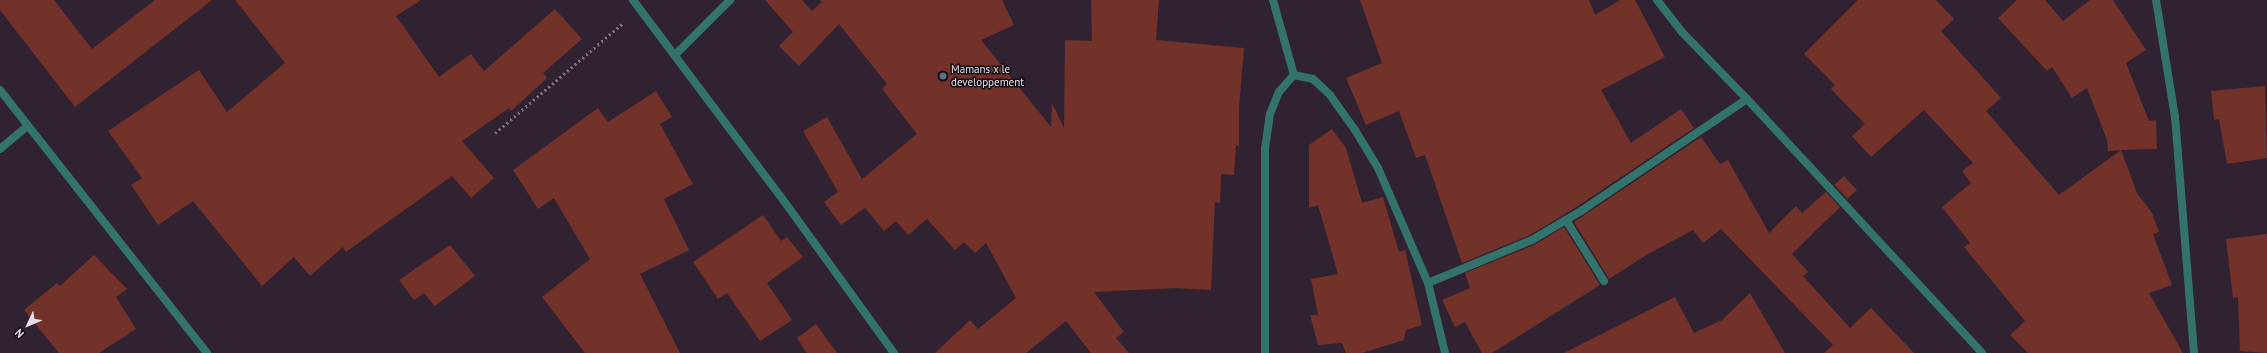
<!DOCTYPE html>
<style>
body{margin:0}
#map{position:relative;width:2267px;height:353px;overflow:hidden;background:#302231;font-family:"PT Sans",sans-serif}
div>[style]{position:absolute}
.building>*{inset:0;background:#72322a;transform-origin:0 0}
.path>*{height:2.5px;margin-top:-1.25px;transform-origin:0;background:repeating-linear-gradient(90deg,#807380 0 2px,transparent 0 5px)}
.lane>*{height:8px;margin:-4px;padding:0 4px;transform-origin:4px;border-radius:4px;background:#32746b}
.street>*{height:8px;margin:-4px;padding:0 4px;transform-origin:4px;border-radius:4px;background:#32746b}
.dots>*{width:11px;height:11px;translate:-50% -50%;box-sizing:border-box;border:2px solid #140e15;border-radius:50%}
span{translate:-50% -50%;white-space:nowrap;text-align:center;line-height:1.15;-webkit-text-stroke:3px #140e15;paint-order:stroke}
.poi-label{font-size:11px;color:#e7dde7}
.left{translate:0 -50%;text-align:left}
.north{position:absolute;left:8px;top:305px;width:40px;height:40px;-webkit-text-stroke:3px #140e15;paint-order:stroke;rotate:226deg;font-size:11px;font-weight:700;line-height:16px;text-align:center;color:#e7dde7}
.north::after{content:'';display:block;margin:auto;width:14px;height:18px;background:#e7dde7;clip-path:polygon(50% 0,100% 100%,50% 72%,0 100%)}
</style>
<div id="map">
<div class="building">
<i style="clip-path:polygon(0 0,54px 0,92px 49px,155px 0,212px 0,75px 107px,0 10px)"></i>
<i style="clip-path:polygon(235px 0,421px 0,396px 16px,439px 77px,471px 54px,484px 71px,555px 9px,582px 39px,543px 73px,547px 78px,511px 111px,509px 108px,462px 141px,494px 178px,471px 198px,452px 176px,346px 252px,343px 247px,310px 276px,294px 257px,262px 286px,193px 201px,158px 225px,131px 185px,142px 178px,108px 131px,199px 70px,227px 112px,285px 63px)"></i>
<i style="clip-path:polygon(765px 0,802px 0,812px 11px,822px 2px,820px 0,1002px 0,1014px 25px,981px 40px,1051px 127px,1052px 103px,1064px 128px,1065px 40px,1092px 41px,1091px 0,1159px 0,1156px 40px,1244px 48px,1239px 107px,1239px 146px,1236px 145px,1234px 175px,1221px 174px,1220px 203px,1215px 202px,1211px 290px,1176px 288px,1094px 292px,1124px 332px,1116px 338px,1129px 353px,1091px 353px,1066px 321px,1026px 353px,935px 353px,970px 320px,978px 329px,1016px 298px,986px 243px,975px 253px,964px 242px,955px 250px,927px 219px,908px 235px,896px 221px,884px 231px,865px 208px,841px 225px,824px 202px,838px 192px,803px 131px,827px 117px,862px 179px,917px 134px,882px 89px,887px 84px,839px 24px,799px 66px,779px 46px,793px 32px)"></i>
<i style="clip-path:polygon(1360px 0,1589px 0,1595px 15px,1620px 0,1635px 0,1665px 57px,1601px 90px,1631px 143px,1681px 109px,1694px 128px,1578px 206px,1530px 235px,1462px 263px,1425px 155px,1416px 158px,1399px 111px,1366px 125px,1346px 78px,1382px 63px)"></i>
<i style="clip-path:polygon(1858px 0,1936px 0,1954px 19px,1941px 31px,2001px 98px,1986px 111px,2059px 195px,2121px 150px,2108px 151px,2107px 140px,2087px 88px,2072px 98px,2052px 67px,2047px 71px,1998px 18px,2017px 0,2045px 0,2063px 21px,2090px 0,2113px 0,2146px 50px,2126px 63px,2149px 121px,2156px 120px,2157px 149px,2121px 150px,2137px 193px,2152px 213px,2159px 232px,2153px 234px,2172px 285px,2149px 293px,2183px 353px,2028px 353px,2010px 335px,2025px 321px,1964px 247px,1970px 243px,1942px 207px,1971px 183px,1962px 171px,1973px 163px,1924px 110px,1871px 157px,1852px 136px,1865px 124px,1831px 89px,1835px 85px,1804px 54px)"></i>
<i style="clip-path:polygon(2265px 86px,2267px 158px,2227px 164px,2219px 119px,2214px 120px,2211px 91px)"></i>
<i style="clip-path:polygon(656px 91px,672px 117px,660px 124px,693px 184px,664px 199px,689px 250px,640px 274px,680px 353px,585px 353px,542px 297px,590px 259px,554px 198px,538px 209px,513px 170px,598px 108px,608px 122px)"></i>
<i style="clip-path:polygon(1332px 129px,1346px 148px,1362px 203px,1383px 197px,1399px 252px,1405px 250px,1422px 325px,1406px 330px,1404px 340px,1362px 353px,1346px 353px,1342px 343px,1318px 345px,1310px 315px,1318px 315px,1311px 279px,1338px 274px,1318px 205px,1309px 208px,1309px 145px)"></i>
<i style="clip-path:polygon(1701px 137px,1720px 164px,1728px 160px,1769px 233px,1796px 206px,1802px 213px,1826px 192px,1840px 207px,1792px 254px,1808px 272px,1803px 276px,1850px 328px,1871px 308px,1914px 353px,1824px 353px,1833px 345px,1721px 229px,1703px 243px,1693px 230px,1648px 254px,1609px 279px,1574px 222px)"></i>
<i style="left:1844px;top:176px;width:19px;height:13px;rotate:47deg"></i>
<i style="clip-path:polygon(763px 215px,781px 241px,787px 237px,803px 257px,767px 283px,792px 320px,760px 341px,727px 293px,718px 299px,693px 262px)"></i>
<i style="clip-path:polygon(1564px 227px,1600px 285px,1492px 353px,1482px 353px,1465px 322px,1455px 327px,1442px 300px,1470px 288px,1465px 273px,1534px 245px)"></i>
<i style="clip-path:polygon(2267px 234px,2267px 353px,2240px 351px,2238px 297px,2233px 298px,2226px 239px)"></i>
<i style="clip-path:polygon(450px 245px,475px 276px,435px 306px,424px 293px,414px 300px,399px 280px)"></i>
<i style="clip-path:polygon(94px 255px,127px 289px,116px 297px,136px 329px,99px 353px,59px 353px,24px 310px,57px 283px,60px 286px)"></i>
<i style="clip-path:polygon(1750px 293px,1785px 353px,1564px 353px,1675px 297px,1694px 333px,1722px 320px)"></i>
<i style="clip-path:polygon(816px 324px,837px 353px,807px 353px,797px 338px)"></i>
</div>
<div class="path">
<i style="left:495px;top:133px;width:170px;rotate:-40.7deg"></i>
</div>
<div class="lane">
<i style="left:675px;top:55px;width:78px;rotate:-45deg"></i>
<i style="left:1566px;top:220px;width:72px;rotate:58.1deg"></i>
</div>
<div class="street">
<i style="left:633px;top:0;width:246px;rotate:53.1deg"></i>
<i style="left:781px;top:197px;width:193px;rotate:54.1deg"></i>
<i style="left:1273px;top:0;width:78px;rotate:74.4deg"></i>
<i style="left:1657px;top:0;width:39px;rotate:52deg"></i>
<i style="left:1681px;top:31px;width:95px;rotate:45.9deg"></i>
<i style="left:1747px;top:99px;width:346px;rotate:47.2deg"></i>
<i style="left:2156px;top:0;width:119px;rotate:80.8deg"></i>
<i style="left:2175px;top:117px;width:237px;rotate:85.4deg"></i>
<i style="left:1294px;top:75px;width:19px;rotate:12deg"></i>
<i style="left:1313px;top:79px;width:23px;rotate:43deg"></i>
<i style="left:1330px;top:95px;width:43px;rotate:54.5deg"></i>
<i style="left:1355px;top:130px;width:44px;rotate:58.8deg"></i>
<i style="left:1378px;top:168px;width:125px;rotate:66.5deg"></i>
<i style="left:1428px;top:283px;width:72px;rotate:76.3deg"></i>
<i style="left:0;top:90px;width:335px;rotate:51.8deg"></i>
<i style="left:0;top:149px;width:35px;rotate:-40deg"></i>
<i style="left:1428px;top:283px;width:113px;rotate:-22.5deg"></i>
<i style="left:1532px;top:240px;width:57px;rotate:-30.6deg"></i>
<i style="left:1581px;top:211px;width:200px;rotate:-34deg"></i>
<i style="left:1265px;top:353px;width:204px;rotate:-90deg"></i>
<i style="left:1265px;top:149px;width:35px;rotate:-82deg"></i>
<i style="left:1270px;top:114px;width:24px;rotate:-68deg"></i>
<i style="left:1279px;top:92px;width:23px;rotate:-49deg"></i>
</div>
<div class="dots">
<i style="left:943px;top:76px;background:#5c6f8a"></i>
</div>
<div class="poi-label">
<span class="left" style="left:951px;top:76px">Mamans x le<br>developpement</span>
</div>
<div class="north">N</div>
</div>
